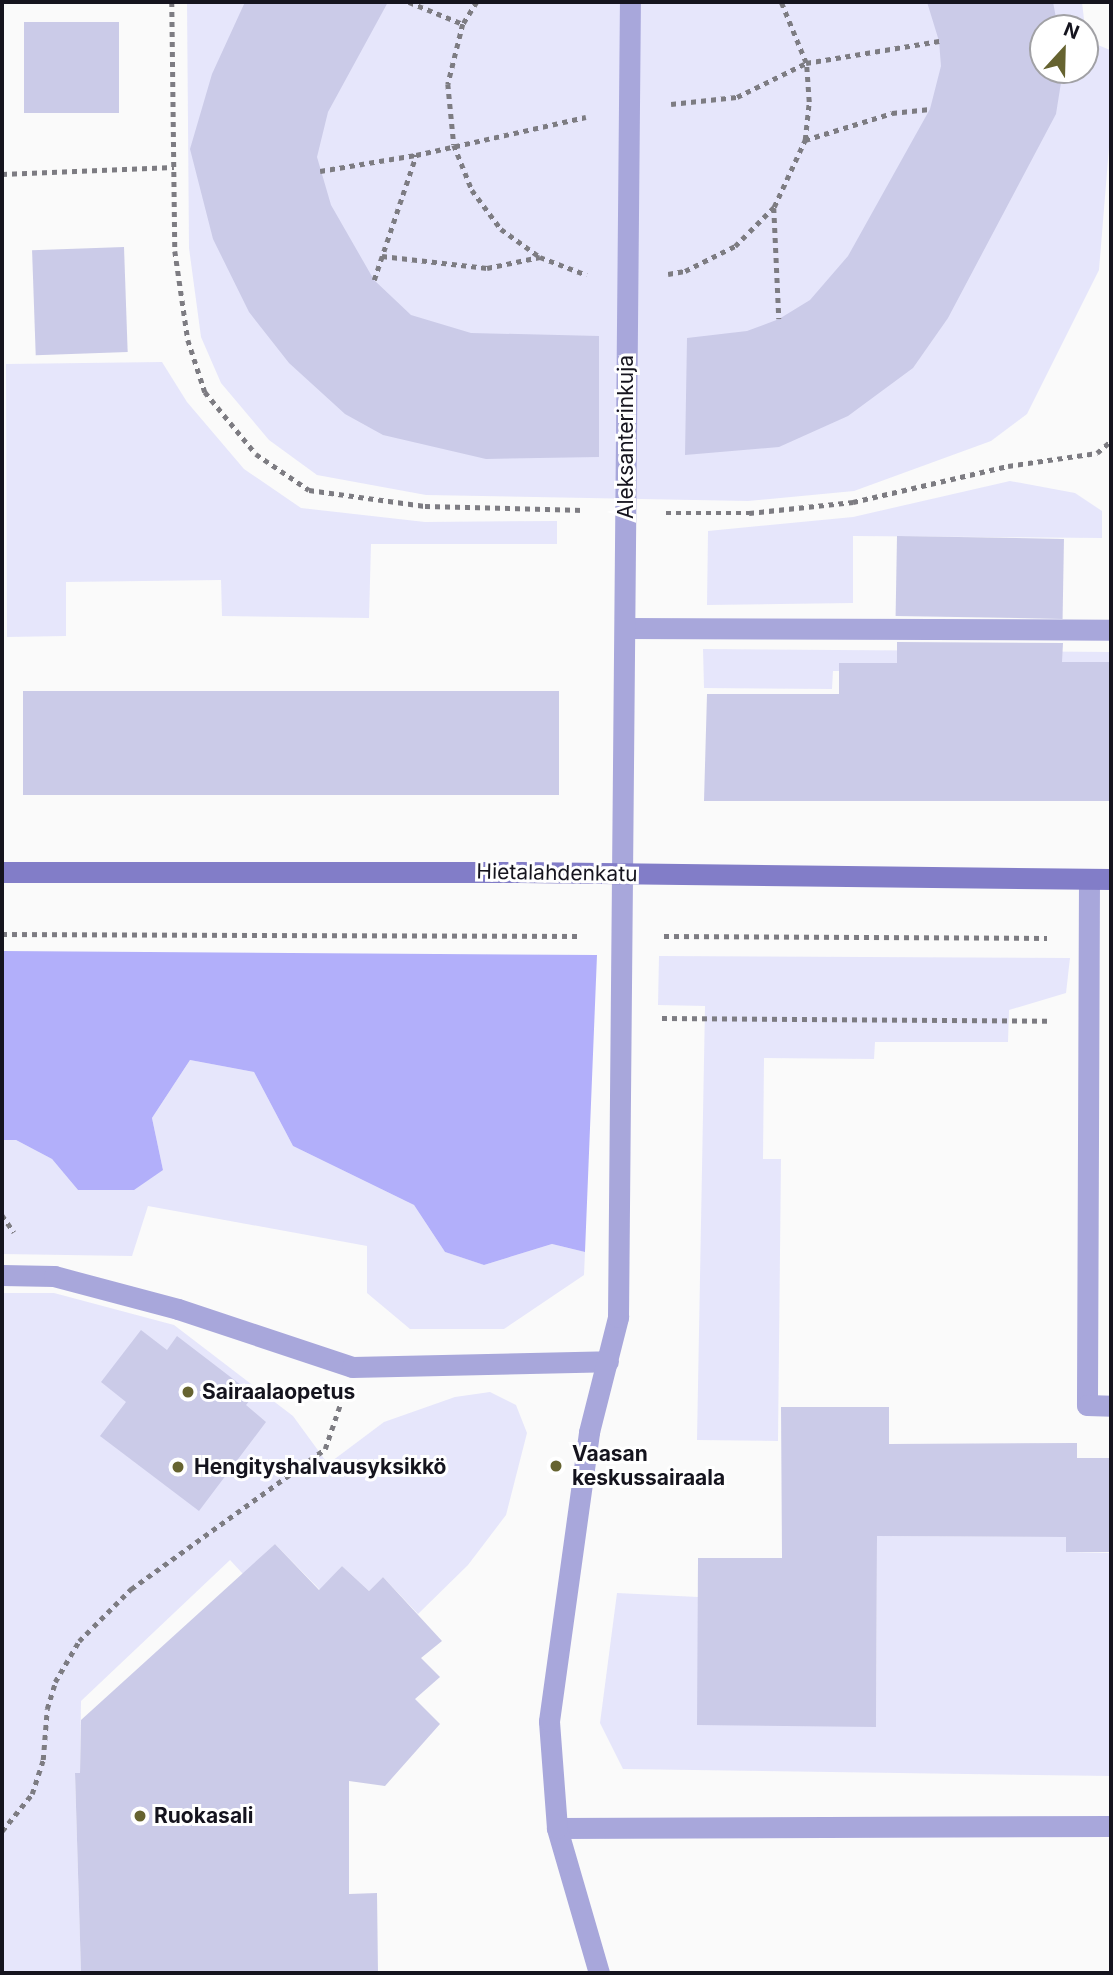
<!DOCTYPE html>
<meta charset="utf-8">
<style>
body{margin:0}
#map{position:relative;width:1113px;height:1975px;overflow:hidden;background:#fafafa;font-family:Inter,sans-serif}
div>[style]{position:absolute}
.green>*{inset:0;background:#e6e6fb}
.forest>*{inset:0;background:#b2affa}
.building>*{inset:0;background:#cbcbe8;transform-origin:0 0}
.path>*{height:4.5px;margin-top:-2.25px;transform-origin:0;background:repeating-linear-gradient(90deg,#7d7c82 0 5px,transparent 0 10px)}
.lane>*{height:21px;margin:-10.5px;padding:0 10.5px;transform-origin:10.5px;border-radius:10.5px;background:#a8a7db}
.secondary>*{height:21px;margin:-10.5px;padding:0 10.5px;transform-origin:10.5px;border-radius:10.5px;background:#827dc8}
.dots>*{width:19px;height:19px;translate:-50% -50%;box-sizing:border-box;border:4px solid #fff;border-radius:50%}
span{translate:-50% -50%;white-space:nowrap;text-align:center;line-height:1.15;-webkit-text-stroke:6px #fff;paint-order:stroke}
.street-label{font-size:21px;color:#15141e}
.poi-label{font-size:21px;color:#15141e;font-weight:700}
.left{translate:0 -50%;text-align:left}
.frame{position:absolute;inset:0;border:4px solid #15141e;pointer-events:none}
.north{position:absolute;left:1029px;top:14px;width:70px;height:70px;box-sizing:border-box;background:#fff;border:2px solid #a1a1a5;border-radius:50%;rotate:22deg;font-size:19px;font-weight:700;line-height:28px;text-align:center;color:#15141e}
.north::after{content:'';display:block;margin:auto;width:24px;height:32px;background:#666330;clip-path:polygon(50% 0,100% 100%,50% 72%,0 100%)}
</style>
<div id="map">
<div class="green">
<i style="clip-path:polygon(187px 2px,1082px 2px,1085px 28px,1043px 28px,1043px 70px,1085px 70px,1085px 31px,1086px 40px,1110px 50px,1111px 123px,1099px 270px,1027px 414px,991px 441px,854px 491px,748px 501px,426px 495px,317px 475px,269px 440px,221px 383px,201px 337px,189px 248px)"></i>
<i style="clip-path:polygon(162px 362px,187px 402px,244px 469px,301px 508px,425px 522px,557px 521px,557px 544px,371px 544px,369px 618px,222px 616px,221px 580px,66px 582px,66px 636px,7px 637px,6px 364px)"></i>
<i style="clip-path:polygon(1010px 481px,1075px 493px,1102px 511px,1102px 538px,853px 536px,853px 603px,707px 605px,708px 531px,853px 517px)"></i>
<i style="clip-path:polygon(703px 649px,1111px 652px,1111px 672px,833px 671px,832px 689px,704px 688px)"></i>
<i style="clip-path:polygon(659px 956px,1070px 958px,1066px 993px,1009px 1010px,1008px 1042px,875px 1042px,874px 1059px,764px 1058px,763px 1159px,781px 1159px,778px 1441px,697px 1440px,705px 1006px,658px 1005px)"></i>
<i style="clip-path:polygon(190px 1060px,254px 1072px,293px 1146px,414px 1205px,445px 1252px,484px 1265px,552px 1244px,585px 1252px,584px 1275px,504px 1329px,410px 1329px,367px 1293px,367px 1246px,148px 1206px,132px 1256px,2px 1254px,2px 1140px,16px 1140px,52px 1159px,78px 1190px,163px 1170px,152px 1118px)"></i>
<i style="clip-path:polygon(2px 1293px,54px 1293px,174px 1325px,293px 1416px,328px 1464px,384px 1422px,455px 1397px,490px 1392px,516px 1405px,527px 1433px,506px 1515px,468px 1565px,418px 1614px,383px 1577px,369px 1591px,342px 1566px,320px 1590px,275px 1544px,243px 1574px,230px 1560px,81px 1701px,80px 1773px,75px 1774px,81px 1973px,2px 1973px)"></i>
<i style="clip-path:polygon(877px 1536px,1066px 1537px,1066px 1552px,1111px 1553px,1111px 1776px,623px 1769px,600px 1723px,617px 1593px,698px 1597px,876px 1726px)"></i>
</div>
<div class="forest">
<i style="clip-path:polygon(2px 951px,597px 955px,585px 1252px,552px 1244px,484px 1265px,445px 1252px,414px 1205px,293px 1146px,254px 1072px,190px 1060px,152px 1118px,163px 1170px,134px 1190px,78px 1190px,52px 1159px,16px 1140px,2px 1140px)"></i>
</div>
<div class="building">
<i style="clip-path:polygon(245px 2px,388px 2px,328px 112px,317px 157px,331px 205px,374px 280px,411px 315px,471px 333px,599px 336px,599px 457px,486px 459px,383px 435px,345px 414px,289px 363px,249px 312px,213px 239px,190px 149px,212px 74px)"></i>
<i style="clip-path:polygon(927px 2px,1053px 2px,1058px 28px,1043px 28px,1043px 70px,1063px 70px,1056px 114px,948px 318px,913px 368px,848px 416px,779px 447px,685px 455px,687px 338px,747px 331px,779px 319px,810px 300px,848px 256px,930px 109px,941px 66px,939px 41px)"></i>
<i style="left:24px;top:22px;width:95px;height:91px"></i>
<i style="left:124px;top:247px;width:105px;height:92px;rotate:88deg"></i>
<i style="left:897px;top:536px;width:167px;height:80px;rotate:1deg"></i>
<i style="clip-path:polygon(897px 642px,1063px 643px,1062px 662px,1111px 662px,1111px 801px,704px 801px,707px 694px,839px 694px,839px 663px,897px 663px)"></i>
<i style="left:23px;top:691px;width:536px;height:104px"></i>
<i style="clip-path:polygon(141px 1330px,167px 1350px,177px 1336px,254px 1395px,246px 1405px,266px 1422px,199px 1511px,100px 1436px,126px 1402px,101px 1382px)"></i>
<i style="clip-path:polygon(781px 1407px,889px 1407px,889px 1444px,1077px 1443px,1077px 1458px,1111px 1458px,1111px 1552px,1066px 1552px,1066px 1537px,877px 1536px,876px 1727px,697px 1725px,698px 1558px,782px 1558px)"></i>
<i style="clip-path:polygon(275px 1544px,319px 1590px,342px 1566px,369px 1591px,383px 1577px,442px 1641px,421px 1658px,440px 1677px,415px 1699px,440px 1724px,385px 1786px,349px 1781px,349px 1894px,377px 1893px,378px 1973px,81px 1973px,75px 1773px,80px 1773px,81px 1720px)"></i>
</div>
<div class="path">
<i style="left:172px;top:2px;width:249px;rotate:89.3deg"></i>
<i style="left:175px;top:251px;width:90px;rotate:81.7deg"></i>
<i style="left:188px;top:340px;width:55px;rotate:71.9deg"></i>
<i style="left:205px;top:392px;width:80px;rotate:50.6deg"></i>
<i style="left:256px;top:454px;width:64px;rotate:34.2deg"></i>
<i style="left:309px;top:490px;width:117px;rotate:7.9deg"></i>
<i style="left:425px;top:506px;width:159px;rotate:1.4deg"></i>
<i style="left:409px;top:2px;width:58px;rotate:22.2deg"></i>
<i style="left:477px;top:2px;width:26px;rotate:122deg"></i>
<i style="left:463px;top:24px;width:62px;rotate:104deg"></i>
<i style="left:448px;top:84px;width:61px;rotate:84.4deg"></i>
<i style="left:454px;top:145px;width:48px;rotate:68.2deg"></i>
<i style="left:472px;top:190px;width:49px;rotate:53.4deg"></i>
<i style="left:501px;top:229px;width:48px;rotate:35.7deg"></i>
<i style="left:540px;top:257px;width:50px;rotate:21deg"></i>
<i style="left:671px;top:104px;width:66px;rotate:-6.1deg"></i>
<i style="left:737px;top:97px;width:77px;rotate:-26.2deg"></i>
<i style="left:806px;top:63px;width:135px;rotate:-9.4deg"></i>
<i style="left:805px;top:140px;width:91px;rotate:-17.2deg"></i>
<i style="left:892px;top:113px;width:38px;rotate:-6deg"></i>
<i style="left:320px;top:171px;width:97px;rotate:-9.5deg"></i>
<i style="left:416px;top:155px;width:174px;rotate:-12.6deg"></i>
<i style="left:2px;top:174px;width:172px;rotate:-2.3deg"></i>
<i style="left:774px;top:208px;width:111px;rotate:87.4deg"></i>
<i style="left:382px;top:256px;width:106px;rotate:6.5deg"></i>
<i style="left:487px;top:268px;width:54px;rotate:-11.7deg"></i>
<i style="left:668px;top:274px;width:17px;rotate:-10deg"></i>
<i style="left:685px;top:271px;width:56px;rotate:-26.6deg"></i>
<i style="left:735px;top:246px;width:55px;rotate:-45deg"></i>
<i style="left:774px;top:207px;width:74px;rotate:-65.2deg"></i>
<i style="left:805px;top:140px;width:38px;rotate:-84deg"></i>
<i style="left:809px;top:102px;width:39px;rotate:-94deg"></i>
<i style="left:806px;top:63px;width:66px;rotate:-112.3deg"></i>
<i style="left:374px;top:280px;width:132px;rotate:-71.4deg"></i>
<i style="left:666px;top:513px;width:83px"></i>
<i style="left:749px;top:513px;width:105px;rotate:-6deg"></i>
<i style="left:853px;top:502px;width:159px;rotate:-13.1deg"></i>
<i style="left:1008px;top:466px;width:90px;rotate:-8.3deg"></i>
<i style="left:1097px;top:453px;width:18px;rotate:-41deg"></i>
<i style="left:2px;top:934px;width:580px;rotate:0.2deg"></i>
<i style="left:664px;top:936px;width:383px;rotate:0.3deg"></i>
<i style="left:662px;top:1018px;width:387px;rotate:0.4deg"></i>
<i style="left:2px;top:1215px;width:21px;rotate:55deg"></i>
<i style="left:2px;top:1831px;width:48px;rotate:-51deg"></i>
<i style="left:32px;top:1794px;width:36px;rotate:-72deg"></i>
<i style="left:43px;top:1760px;width:51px;rotate:-85.5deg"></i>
<i style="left:47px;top:1709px;width:28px;rotate:-73deg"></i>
<i style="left:55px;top:1682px;width:48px;rotate:-59.7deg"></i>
<i style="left:79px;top:1641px;width:74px;rotate:-45deg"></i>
<i style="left:131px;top:1589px;width:239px;rotate:-35.8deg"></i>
<i style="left:325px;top:1449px;width:46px;rotate:-71.2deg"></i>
</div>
<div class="lane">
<i style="left:625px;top:628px;width:486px;rotate:0.2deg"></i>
<i style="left:1089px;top:879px;width:526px;rotate:90.22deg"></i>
<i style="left:1087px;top:1405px;width:24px;rotate:2deg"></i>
<i style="left:2px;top:1275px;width:52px;rotate:1.1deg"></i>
<i style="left:54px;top:1276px;width:128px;rotate:14.9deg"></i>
<i style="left:178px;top:1309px;width:183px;rotate:18.4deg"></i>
<i style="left:352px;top:1367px;width:256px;rotate:-1.3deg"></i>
<i style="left:557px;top:1828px;width:554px;rotate:-0.21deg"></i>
<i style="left:599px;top:1973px;width:151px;rotate:-106.2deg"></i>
<i style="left:557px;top:1828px;width:107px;rotate:-94.3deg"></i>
<i style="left:549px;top:1721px;width:292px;rotate:-82.1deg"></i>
<i style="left:589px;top:1432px;width:119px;rotate:-75.8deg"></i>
<i style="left:618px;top:1317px;width:1315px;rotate:-89.48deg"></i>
</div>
<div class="secondary">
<i style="left:2px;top:872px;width:517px"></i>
<i style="left:519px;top:872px;width:592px;rotate:0.68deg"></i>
</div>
<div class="dots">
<i style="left:188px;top:1392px;background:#666330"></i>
<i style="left:556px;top:1466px;background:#666330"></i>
<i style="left:178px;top:1467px;background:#666330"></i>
<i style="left:140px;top:1816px;background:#666330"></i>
</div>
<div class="street-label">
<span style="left:626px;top:437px;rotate:-90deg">Aleksanterinkuja</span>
<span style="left:557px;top:873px;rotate:1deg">Hietalahdenkatu</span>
</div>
<div class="poi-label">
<span class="left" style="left:202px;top:1392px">Sairaalaopetus</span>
<span class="left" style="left:572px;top:1466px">Vaasan<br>keskussairaala</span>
<span class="left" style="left:194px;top:1467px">Hengityshalvausyksikkö</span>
<span class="left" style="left:154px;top:1816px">Ruokasali</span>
</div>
<div class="frame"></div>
<div class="north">N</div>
</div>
